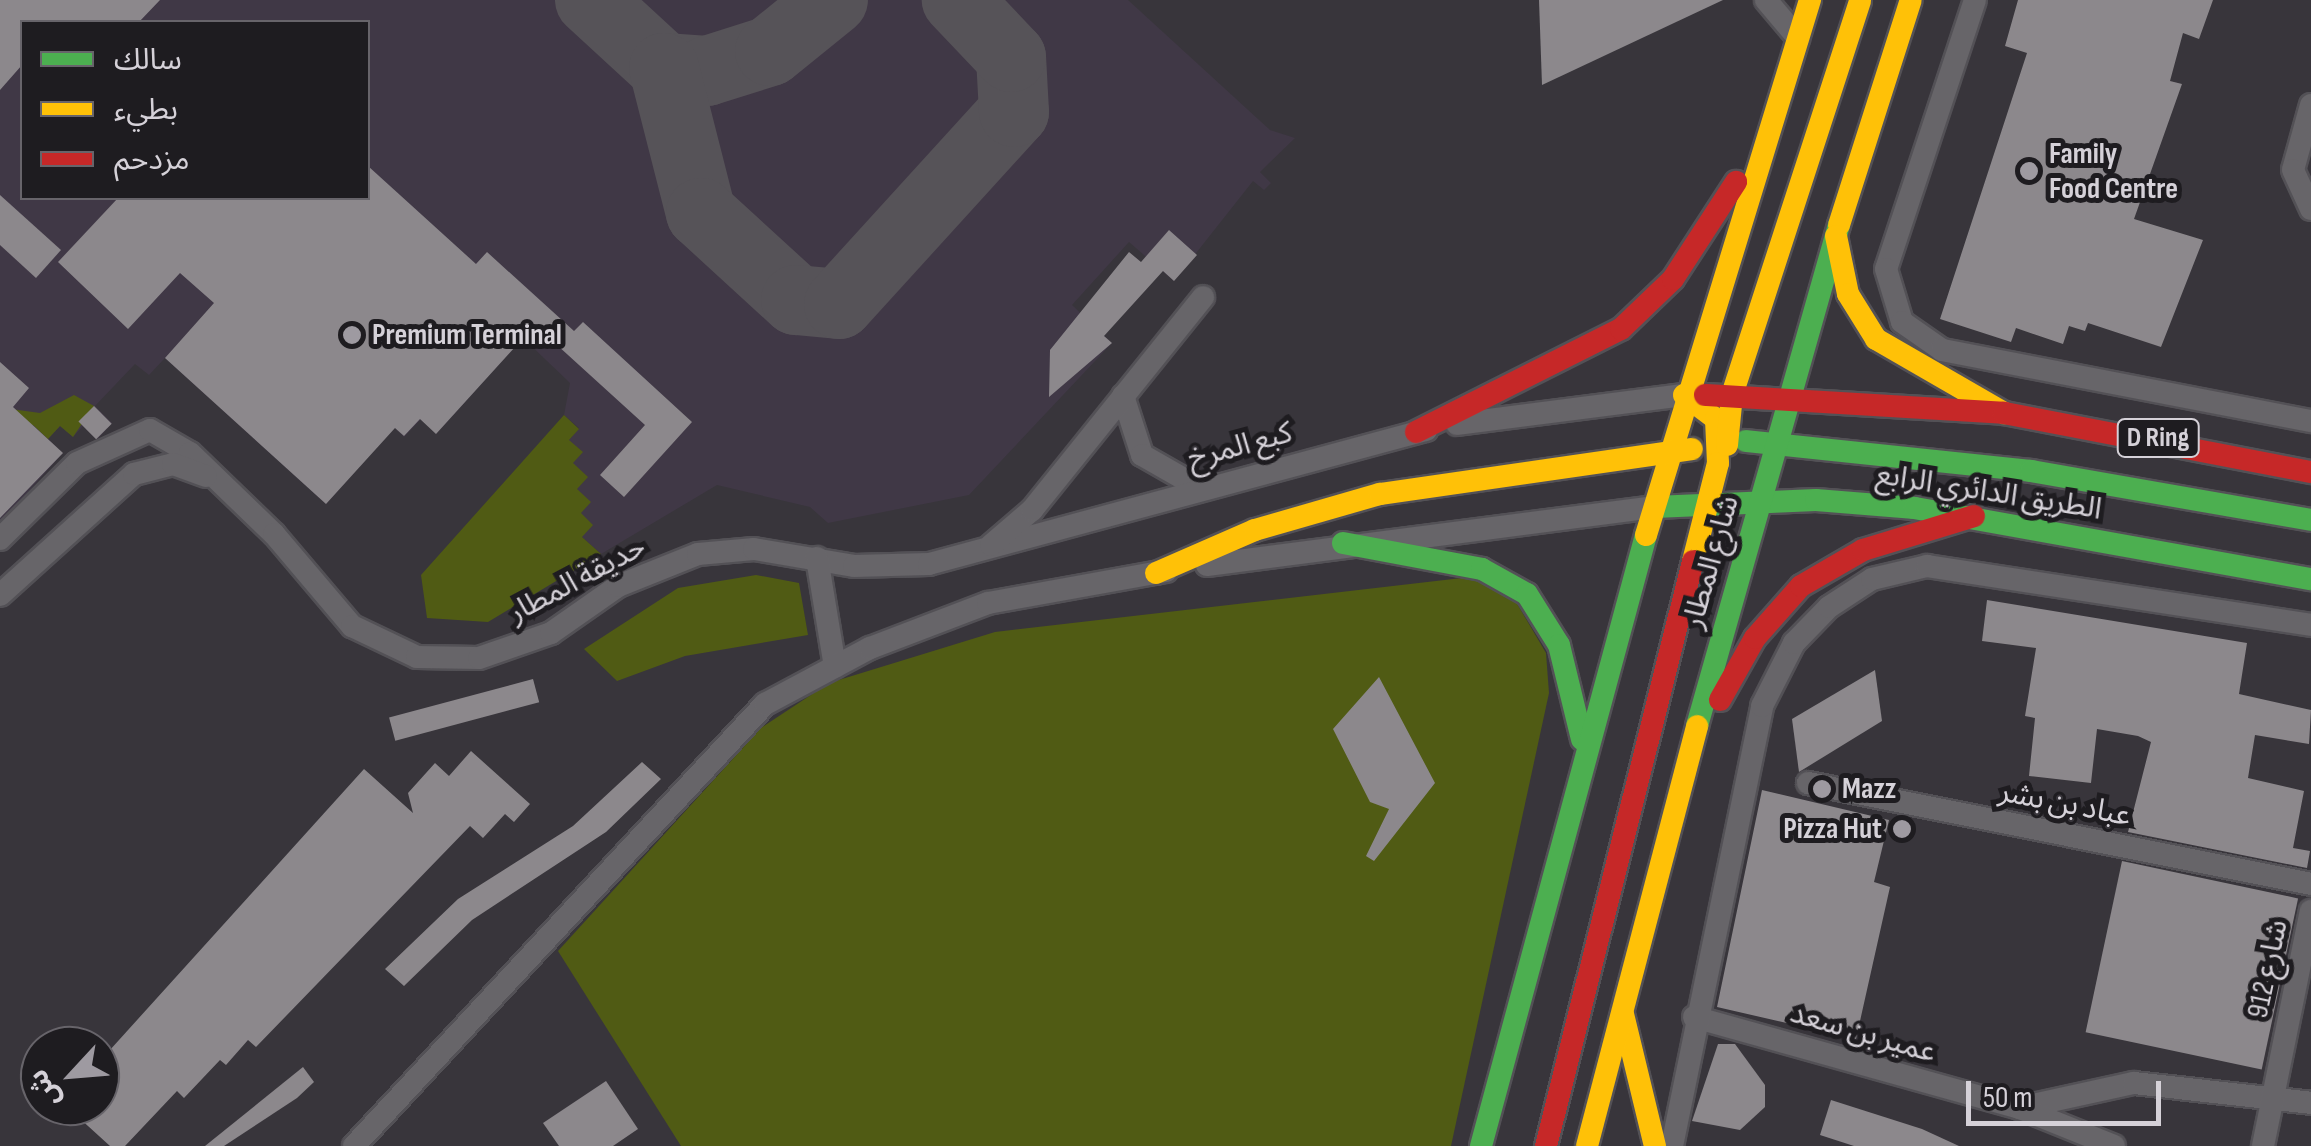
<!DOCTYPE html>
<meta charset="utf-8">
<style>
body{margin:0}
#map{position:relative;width:2311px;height:1146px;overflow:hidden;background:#38353b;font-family:"Sofia Sans Condensed","Noto Sans Arabic",sans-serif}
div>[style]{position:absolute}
.built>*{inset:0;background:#403846}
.green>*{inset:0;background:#505b14}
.taxiway>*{height:70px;margin:-35px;padding:0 35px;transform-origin:35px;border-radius:35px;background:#565358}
.building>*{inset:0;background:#8c888c;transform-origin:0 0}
.roads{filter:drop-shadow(2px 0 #535156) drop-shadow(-2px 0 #535156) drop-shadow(0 2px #535156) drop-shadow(0 -2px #535156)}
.street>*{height:22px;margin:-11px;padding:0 11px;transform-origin:11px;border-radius:11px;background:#676569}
.fast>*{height:22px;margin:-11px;padding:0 11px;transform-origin:11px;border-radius:11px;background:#4caf50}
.slow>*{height:22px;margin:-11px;padding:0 11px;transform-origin:11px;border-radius:11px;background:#ffc107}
.jam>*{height:22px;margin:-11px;padding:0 11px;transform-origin:11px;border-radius:11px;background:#c62828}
.dots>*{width:28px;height:28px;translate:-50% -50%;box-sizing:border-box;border:5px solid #1e1c20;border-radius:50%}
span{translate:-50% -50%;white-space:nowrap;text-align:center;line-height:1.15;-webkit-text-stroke:10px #1e1c20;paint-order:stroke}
.shield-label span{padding:2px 8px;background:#1e1c20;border:2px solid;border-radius:8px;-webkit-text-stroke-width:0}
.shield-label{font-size:28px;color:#d5d1d8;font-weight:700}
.poi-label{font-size:30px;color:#d5d1d8;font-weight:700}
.left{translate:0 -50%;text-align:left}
.right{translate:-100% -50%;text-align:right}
.street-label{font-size:30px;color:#d5d1d8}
.legend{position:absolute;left:20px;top:20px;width:350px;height:180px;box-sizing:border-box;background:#1e1c20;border:2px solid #67646a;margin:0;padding:12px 18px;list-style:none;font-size:30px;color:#d5d1d8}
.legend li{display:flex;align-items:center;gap:20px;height:50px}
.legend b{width:50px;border:2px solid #67646a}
.north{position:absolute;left:20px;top:1026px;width:100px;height:100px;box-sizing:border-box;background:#1e1c20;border:2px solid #67646a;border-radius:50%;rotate:244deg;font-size:28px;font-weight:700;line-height:40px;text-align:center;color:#d5d1d8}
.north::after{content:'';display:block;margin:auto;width:35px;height:45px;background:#9e9aa1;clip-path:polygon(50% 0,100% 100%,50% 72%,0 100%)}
.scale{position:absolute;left:1966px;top:1081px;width:195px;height:45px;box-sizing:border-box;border:5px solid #d5d1d8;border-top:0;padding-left:12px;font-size:30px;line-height:35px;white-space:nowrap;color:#d5d1d8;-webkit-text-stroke:8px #1e1c20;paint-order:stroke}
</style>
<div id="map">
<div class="built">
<i style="clip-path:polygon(evenodd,0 0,1128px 0,1270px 130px,1295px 138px,1260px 172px,1271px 183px,1264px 190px,1253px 181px,1174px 281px,1129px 242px,1072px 305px,1112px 343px,969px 495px,828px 523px,810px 507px,717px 485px,601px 554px,582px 537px,569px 440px,579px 428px,564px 415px,570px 383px,523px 338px,436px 434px,425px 415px,404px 437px,388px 421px,385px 438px,326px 504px,165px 358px,149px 375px,135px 364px,95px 406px,112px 423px,97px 440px,83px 426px,73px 437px,60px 426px,48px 439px,63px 453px,0 523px,0 0,22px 22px,368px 22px,368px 198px,22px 198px,22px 22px)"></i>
</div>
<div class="green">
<i style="clip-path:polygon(74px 395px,94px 406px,73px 437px,60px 426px,48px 439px,33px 425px,24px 434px,11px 409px,40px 413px)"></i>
<i style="clip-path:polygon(564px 415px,579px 429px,569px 440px,583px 452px,573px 463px,588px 477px,577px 489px,591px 502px,581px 513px,593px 525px,582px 537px,601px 554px,488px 622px,427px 618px,421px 575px)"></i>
<i style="clip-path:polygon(756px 575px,799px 583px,808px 635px,685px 656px,617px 681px,584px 649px,678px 588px)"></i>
<i style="clip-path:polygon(1479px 576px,1512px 595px,1546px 653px,1549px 693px,1451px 1146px,681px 1146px,558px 951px,761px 728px,829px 683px,995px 632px)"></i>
</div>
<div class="taxiway">
<i style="left:590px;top:0;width:100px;rotate:42.6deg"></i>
<i style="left:664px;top:68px;width:43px;rotate:4deg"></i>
<i style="left:707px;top:71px;width:66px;rotate:-17.6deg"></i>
<i style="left:770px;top:51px;width:81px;rotate:-39deg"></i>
<i style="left:664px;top:68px;width:150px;rotate:75.7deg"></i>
<i style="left:701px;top:213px;width:129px;rotate:42.5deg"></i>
<i style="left:796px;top:300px;width:43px;rotate:5.3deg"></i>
<i style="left:839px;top:304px;width:260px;rotate:-47.7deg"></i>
<i style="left:1014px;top:112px;width:55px;rotate:-93.1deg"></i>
<i style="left:1011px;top:57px;width:79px;rotate:-133.5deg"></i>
</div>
<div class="building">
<i style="clip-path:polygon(0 0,160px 0,139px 22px,22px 22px,22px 65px,0 90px)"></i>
<i style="clip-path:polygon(1539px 0,1723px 0,1542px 85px)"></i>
<i style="clip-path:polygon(2018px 0,2213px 0,2199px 39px,2183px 33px,2170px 81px,2182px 84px,2134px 219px,2203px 240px,2161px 347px,2088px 323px,2085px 331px,2069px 326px,2063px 344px,2016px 328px,2011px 342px,1940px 319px,2027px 53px,2005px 46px)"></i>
<i style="clip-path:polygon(368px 166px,476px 264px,487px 252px,574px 331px,583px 322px,692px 422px,624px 497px,600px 475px,645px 425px,535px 325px,436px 434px,420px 419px,404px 436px,395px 428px,326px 504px,165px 358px,214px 303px,180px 273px,128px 329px,58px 262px,118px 198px,368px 198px)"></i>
<i style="clip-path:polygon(0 195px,61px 250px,36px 278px,0 245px)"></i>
<i style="clip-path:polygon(1169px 230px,1197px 255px,1174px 281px,1163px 271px,1104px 336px,1112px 343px,1049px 397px,1050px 350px,1129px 252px,1141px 262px)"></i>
<i style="clip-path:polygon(0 362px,29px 388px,13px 407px,63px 453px,0 518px)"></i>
<i style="left:94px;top:406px;width:25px;height:22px;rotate:45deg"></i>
<i style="clip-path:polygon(1987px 600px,2247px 643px,2239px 694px,2311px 710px,2309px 744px,2255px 735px,2248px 778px,2304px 791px,2293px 848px,2310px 851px,2307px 868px,2128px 832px,2151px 742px,2138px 736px,2097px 729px,2091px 783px,2029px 776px,2035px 718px,2025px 716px,2036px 648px,1982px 641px)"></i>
<i style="clip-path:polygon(1875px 670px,1882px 721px,1799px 772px,1792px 719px)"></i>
<i style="clip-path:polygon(1379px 677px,1435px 783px,1374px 861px,1366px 856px,1389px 809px,1370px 802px,1333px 729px)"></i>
<i style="left:533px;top:679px;width:24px;height:149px;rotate:75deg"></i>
<i style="clip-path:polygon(471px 751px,530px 804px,514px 822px,505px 814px,483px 838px,470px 826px,256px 1047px,248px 1040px,226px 1065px,220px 1060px,184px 1098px,177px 1091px,125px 1146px,110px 1146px,66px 1106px,100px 1106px,100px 1061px,364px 769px,413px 813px,408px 793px,435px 763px,449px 776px)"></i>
<i style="clip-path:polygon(642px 762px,661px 779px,606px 832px,472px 920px,404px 986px,385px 969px,458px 899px,573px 826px)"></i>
<i style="clip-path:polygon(1762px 790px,1889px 820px,1874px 882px,1890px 887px,1856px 1039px,1717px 1007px)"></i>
<i style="left:2122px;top:861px;width:180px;height:175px;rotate:12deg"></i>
<i style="clip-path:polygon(1718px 1044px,1735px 1044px,1765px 1085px,1765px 1107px,1740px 1130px,1692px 1121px)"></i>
<i style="clip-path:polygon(303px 1067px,314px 1082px,297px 1098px,224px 1146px,205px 1146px)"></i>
<i style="clip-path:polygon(606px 1081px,638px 1129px,613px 1146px,559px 1146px,543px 1123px)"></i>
<i style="clip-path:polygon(1831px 1100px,1922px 1129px,1959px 1146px,1854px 1146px,1820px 1135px)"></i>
</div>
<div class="roads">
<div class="street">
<i style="left:1766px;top:0;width:50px;rotate:49.9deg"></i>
<i style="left:1975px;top:0;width:283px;rotate:108.3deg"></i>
<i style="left:1886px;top:269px;width:55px;rotate:73.2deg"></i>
<i style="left:1902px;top:322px;width:49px;rotate:35deg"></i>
<i style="left:1942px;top:350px;width:376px;rotate:10.9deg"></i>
<i style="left:2311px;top:105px;width:67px;rotate:105.5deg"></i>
<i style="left:2293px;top:170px;width:43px;rotate:65.2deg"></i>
<i style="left:1123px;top:396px;width:62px;rotate:72.1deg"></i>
<i style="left:1142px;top:455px;width:64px;rotate:29.7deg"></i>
<i style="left:1457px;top:424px;width:229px;rotate:-7.3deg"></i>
<i style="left:0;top:539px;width:108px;rotate:-44.6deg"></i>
<i style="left:77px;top:463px;width:80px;rotate:-24.3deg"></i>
<i style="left:150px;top:430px;width:46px;rotate:29.9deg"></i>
<i style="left:190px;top:453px;width:117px;rotate:44deg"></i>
<i style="left:274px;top:534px;width:121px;rotate:49.7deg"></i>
<i style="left:352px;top:626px;width:72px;rotate:25.5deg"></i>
<i style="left:417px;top:657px;width:62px;rotate:0.9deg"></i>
<i style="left:479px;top:658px;width:76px;rotate:-19.1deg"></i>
<i style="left:551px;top:633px;width:82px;rotate:-35deg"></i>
<i style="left:618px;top:586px;width:86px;rotate:-21.8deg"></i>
<i style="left:698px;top:554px;width:56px;rotate:-5.1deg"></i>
<i style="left:754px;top:549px;width:101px;rotate:9.6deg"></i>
<i style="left:854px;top:566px;width:75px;rotate:-1.5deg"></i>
<i style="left:929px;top:564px;width:515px;rotate:-15.09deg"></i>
<i style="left:991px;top:545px;width:54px;rotate:-40.5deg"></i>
<i style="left:1032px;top:510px;width:273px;rotate:-51.2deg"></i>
<i style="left:817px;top:558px;width:110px;rotate:80.6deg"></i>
<i style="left:1207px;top:565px;width:452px;rotate:-7.4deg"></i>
<i style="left:0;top:595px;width:181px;rotate:-42.1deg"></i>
<i style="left:134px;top:474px;width:40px;rotate:-14.4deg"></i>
<i style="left:173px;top:464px;width:35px;rotate:20deg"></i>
<i style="left:1808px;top:783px;width:513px;rotate:11.35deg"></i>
<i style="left:1694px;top:1017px;width:337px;rotate:15.6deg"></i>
<i style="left:2019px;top:1108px;width:118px;rotate:-12.3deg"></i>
<i style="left:2134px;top:1083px;width:178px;rotate:6.4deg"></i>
<i style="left:2022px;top:1109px;width:99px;rotate:21.9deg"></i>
<i style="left:354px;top:1146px;width:604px;rotate:-47.08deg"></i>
<i style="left:765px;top:704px;width:119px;rotate:-28.1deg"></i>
<i style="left:870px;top:648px;width:126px;rotate:-20.9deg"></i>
<i style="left:988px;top:603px;width:181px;rotate:-10.2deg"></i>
<i style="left:1672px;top:1146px;width:449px;rotate:-78.4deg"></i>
<i style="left:1762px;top:706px;width:71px;rotate:-63.1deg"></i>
<i style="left:1794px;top:643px;width:50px;rotate:-45.8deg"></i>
<i style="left:1829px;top:607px;width:51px;rotate:-33.1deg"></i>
<i style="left:1872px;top:579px;width:57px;rotate:-13.3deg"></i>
<i style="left:1927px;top:566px;width:389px;rotate:8.7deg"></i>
<i style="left:2263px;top:1146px;width:240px;rotate:-78.5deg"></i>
</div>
<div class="fast">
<i style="left:1746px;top:441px;width:287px;rotate:6deg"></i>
<i style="left:2031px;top:471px;width:284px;rotate:9.9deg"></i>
<i style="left:1655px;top:507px;width:161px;rotate:-2.5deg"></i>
<i style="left:1816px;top:500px;width:99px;rotate:4.6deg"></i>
<i style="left:1915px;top:508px;width:402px;rotate:10.2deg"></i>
<i style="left:1343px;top:543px;width:141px;rotate:10.6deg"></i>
<i style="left:1482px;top:569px;width:51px;rotate:29.1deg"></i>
<i style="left:1527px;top:594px;width:60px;rotate:57.9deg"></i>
<i style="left:1559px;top:645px;width:97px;rotate:76.3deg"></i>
<i style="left:1697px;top:726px;width:521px;rotate:-74.18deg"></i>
<i style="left:1481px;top:1146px;width:633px;rotate:-74.89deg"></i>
</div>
<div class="slow">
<i style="left:1839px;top:225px;width:236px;rotate:-72.3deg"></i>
<i style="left:1836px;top:236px;width:59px;rotate:78.3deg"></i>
<i style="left:1848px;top:294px;width:53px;rotate:58.1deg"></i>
<i style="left:1876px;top:339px;width:148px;rotate:30deg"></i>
<i style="left:1684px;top:395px;width:40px;rotate:37deg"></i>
<i style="left:1716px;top:419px;width:44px;rotate:87.4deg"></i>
<i style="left:1718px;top:463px;width:101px;rotate:104.3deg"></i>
<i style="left:1727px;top:445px;width:50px;rotate:-84.3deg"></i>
<i style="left:1732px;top:395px;width:415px;rotate:-72deg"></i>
<i style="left:1646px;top:535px;width:560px;rotate:-72.96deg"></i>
<i style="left:1156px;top:573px;width:108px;rotate:-23.5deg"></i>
<i style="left:1255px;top:530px;width:130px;rotate:-16.1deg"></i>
<i style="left:1380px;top:494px;width:315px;rotate:-8.2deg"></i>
<i style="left:1623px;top:1014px;width:136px;rotate:76.4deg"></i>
<i style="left:1587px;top:1146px;width:434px;rotate:-75.3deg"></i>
</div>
<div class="jam">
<i style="left:1705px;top:395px;width:300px;rotate:3.4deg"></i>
<i style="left:2004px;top:413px;width:313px;rotate:10.9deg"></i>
<i style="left:1416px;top:432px;width:229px;rotate:-26.7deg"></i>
<i style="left:1621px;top:329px;width:72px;rotate:-43.9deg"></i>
<i style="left:1673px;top:279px;width:116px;rotate:-57deg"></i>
<i style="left:1720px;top:700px;width:71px;rotate:-60.6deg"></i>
<i style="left:1755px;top:638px;width:69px;rotate:-48.5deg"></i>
<i style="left:1801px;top:586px;width:72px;rotate:-30.1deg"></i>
<i style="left:1863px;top:550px;width:116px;rotate:-17deg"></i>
<i style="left:1546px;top:1146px;width:603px;rotate:-75.89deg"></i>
</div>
</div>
<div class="dots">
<i style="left:2029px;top:171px;background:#9e9aa1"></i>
<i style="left:352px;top:335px;background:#9e9aa1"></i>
<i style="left:1822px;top:789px;background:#9e9aa1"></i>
<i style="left:1902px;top:829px;background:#9e9aa1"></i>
</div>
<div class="shield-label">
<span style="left:2158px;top:438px">D Ring</span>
</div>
<div class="poi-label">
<span class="left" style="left:2049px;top:171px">Family<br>Food Centre</span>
<span class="left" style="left:372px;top:335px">Premium Terminal</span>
<span class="left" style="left:1842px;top:789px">Mazz</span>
<span class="right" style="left:1882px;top:829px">Pizza Hut</span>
</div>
<div class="street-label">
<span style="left:1240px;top:446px;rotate:-15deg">كبع المرخ</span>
<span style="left:1989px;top:492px;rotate:9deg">الطريق الدائري الرابع</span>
<span style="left:1711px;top:562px;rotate:-74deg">شارع المطار</span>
<span style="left:577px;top:580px;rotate:-28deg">حديقة المطار</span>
<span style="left:2065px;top:804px;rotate:11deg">عباد بن بشر</span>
<span style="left:2268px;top:969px;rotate:-78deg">شارع 912</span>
<span style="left:1863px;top:1033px;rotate:16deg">عمير بن سعد</span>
</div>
<ul class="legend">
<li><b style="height:12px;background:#4caf50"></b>سالك</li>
<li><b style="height:12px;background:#ffc107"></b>بطيء</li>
<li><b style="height:12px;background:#c62828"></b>مزدحم</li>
</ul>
<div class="north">ش</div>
<div class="scale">50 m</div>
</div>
